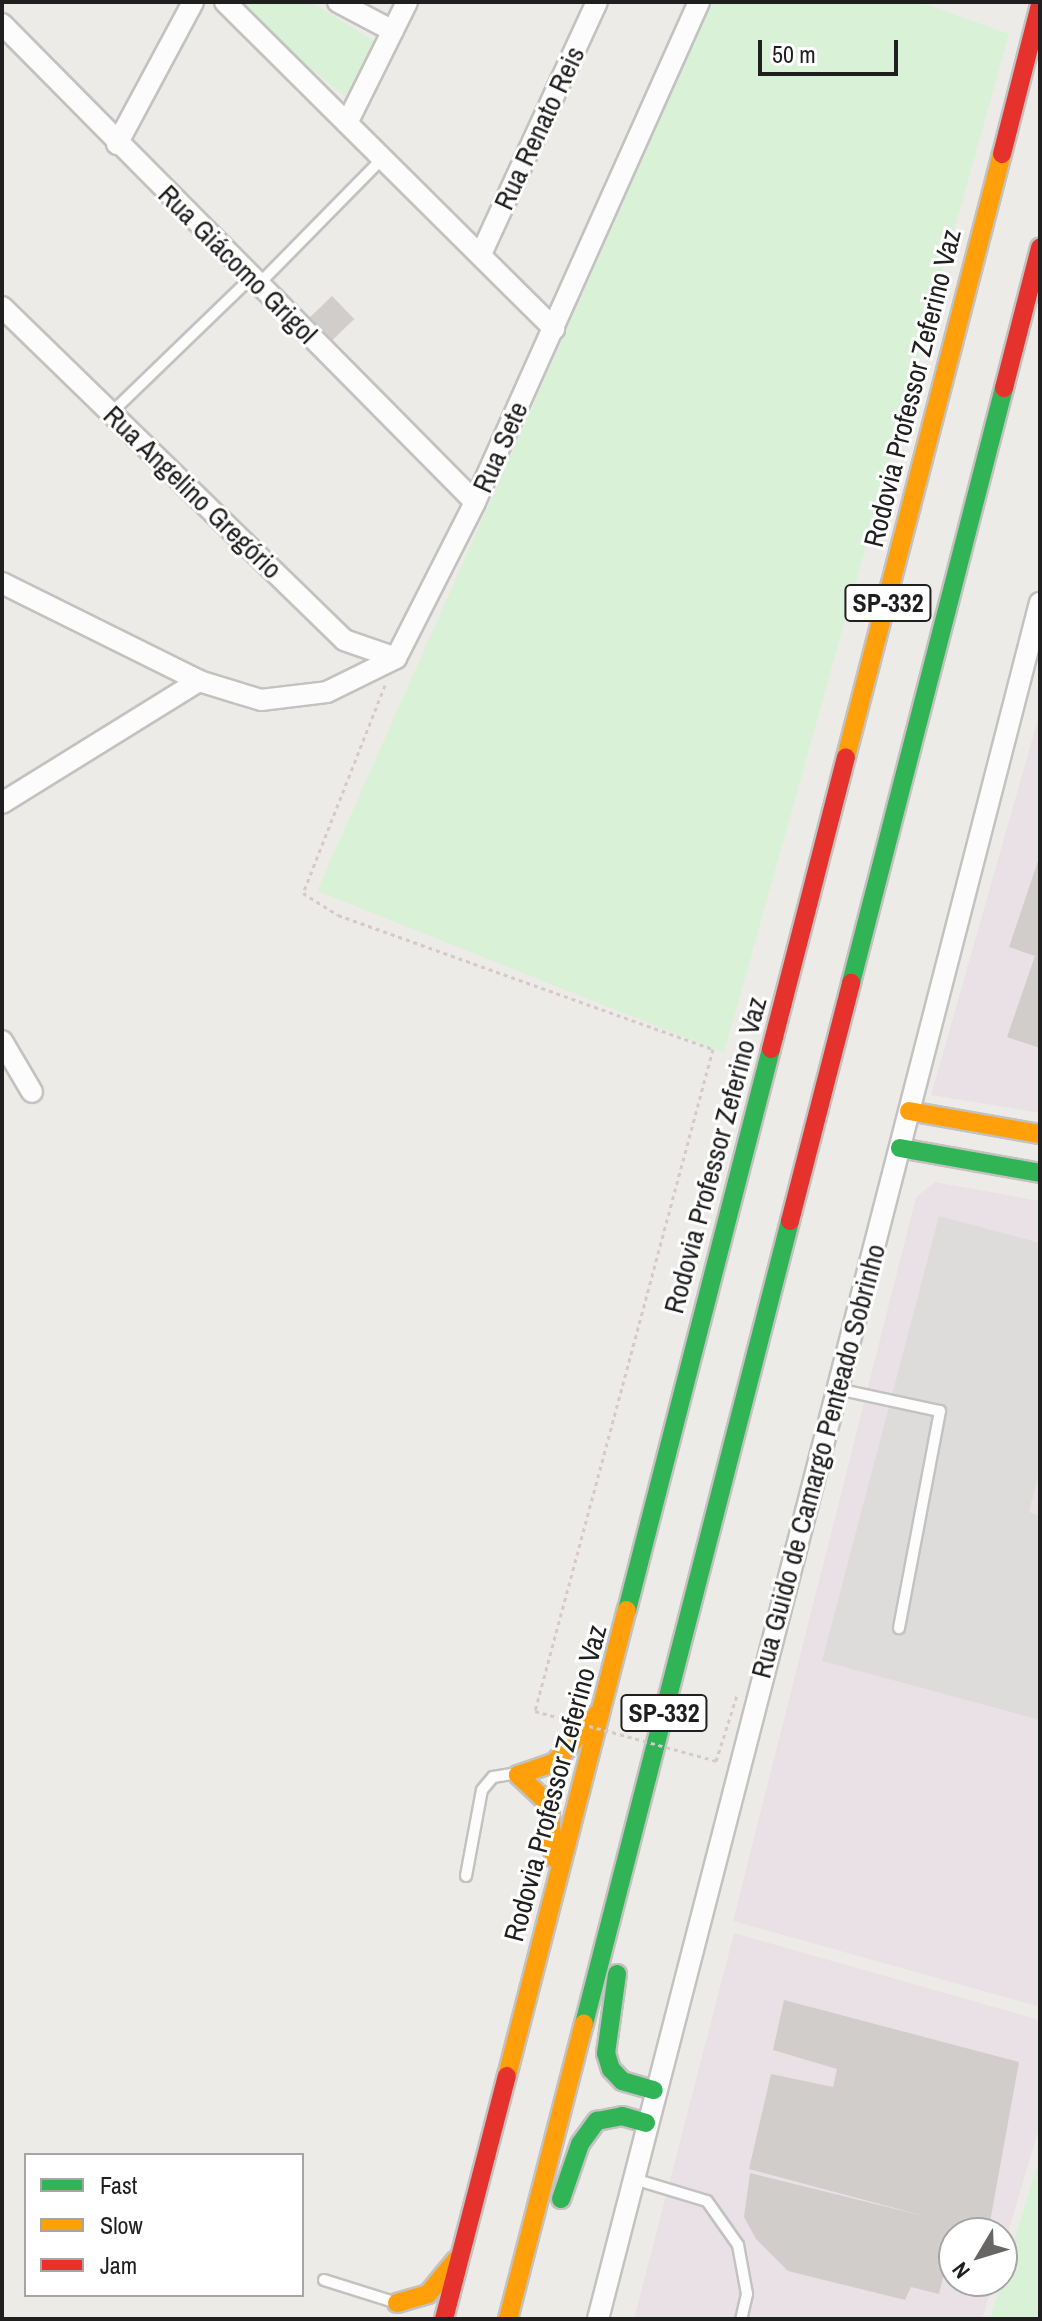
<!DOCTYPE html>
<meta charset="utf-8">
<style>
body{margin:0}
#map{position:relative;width:1042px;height:2321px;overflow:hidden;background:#edebe8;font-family:"Archivo Narrow",sans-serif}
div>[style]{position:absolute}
.industrial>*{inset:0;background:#eae1e7}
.park>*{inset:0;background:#d9f1d6}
.parking>*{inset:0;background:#dddcdb}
.building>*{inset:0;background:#d0cdcb;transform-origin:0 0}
.path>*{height:3px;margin-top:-1.5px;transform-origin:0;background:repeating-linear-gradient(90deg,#d6c9c8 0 4px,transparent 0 8px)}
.roads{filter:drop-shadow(2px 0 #c3c2c0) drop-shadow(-2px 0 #c3c2c0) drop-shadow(0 2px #c3c2c0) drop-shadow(0 -2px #c3c2c0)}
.lane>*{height:10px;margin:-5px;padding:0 5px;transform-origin:5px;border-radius:5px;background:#fcfcfc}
.street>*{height:20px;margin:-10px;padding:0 10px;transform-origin:10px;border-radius:10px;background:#fcfcfc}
.fast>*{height:18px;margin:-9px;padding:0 9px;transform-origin:9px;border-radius:9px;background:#30b455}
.slow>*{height:18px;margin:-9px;padding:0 9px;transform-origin:9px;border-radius:9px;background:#ff9f0a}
.jam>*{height:18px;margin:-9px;padding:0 9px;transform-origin:9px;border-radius:9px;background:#e5322d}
.path-bridge>*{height:3px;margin-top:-1.5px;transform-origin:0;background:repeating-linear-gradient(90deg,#d6c9c8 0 4px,transparent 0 8px)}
span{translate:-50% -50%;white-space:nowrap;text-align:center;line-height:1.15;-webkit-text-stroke:6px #fff;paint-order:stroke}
.shield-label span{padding:2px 6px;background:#fff;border:2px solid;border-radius:6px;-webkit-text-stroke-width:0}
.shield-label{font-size:26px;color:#1f1f1f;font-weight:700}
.street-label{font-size:28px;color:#1f1f1f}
.frame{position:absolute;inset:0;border:4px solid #1f1f1f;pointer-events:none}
.legend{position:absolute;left:24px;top:2153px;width:280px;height:144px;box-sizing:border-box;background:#fff;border:2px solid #a5a5a5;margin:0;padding:10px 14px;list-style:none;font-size:24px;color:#1f1f1f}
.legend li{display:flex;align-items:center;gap:16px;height:40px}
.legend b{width:40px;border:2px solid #a5a5a5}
.north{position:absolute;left:938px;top:2217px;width:80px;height:80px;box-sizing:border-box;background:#fff;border:2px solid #a5a5a5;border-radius:50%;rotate:232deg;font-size:22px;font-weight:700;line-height:32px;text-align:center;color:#1f1f1f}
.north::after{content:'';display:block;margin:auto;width:28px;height:36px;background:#676665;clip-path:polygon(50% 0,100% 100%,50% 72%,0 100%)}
.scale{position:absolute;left:758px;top:40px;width:140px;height:36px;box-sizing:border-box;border:4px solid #1f1f1f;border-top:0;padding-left:10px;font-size:24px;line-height:28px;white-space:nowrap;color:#1f1f1f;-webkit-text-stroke:6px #fff;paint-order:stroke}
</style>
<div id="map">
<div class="industrial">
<i style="clip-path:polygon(1040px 712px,1040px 1113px,931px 1095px)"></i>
<i style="clip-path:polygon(935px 1182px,1040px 1201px,1040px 2007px,733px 1921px,916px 1197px)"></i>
<i style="clip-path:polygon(734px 1933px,1040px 2020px,1040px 2125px,1002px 2253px,1002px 2233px,954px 2233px,954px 2281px,994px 2281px,982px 2319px,634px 2319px)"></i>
</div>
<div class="park">
<i style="clip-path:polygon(228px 2px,311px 2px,374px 41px,346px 97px)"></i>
<i style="clip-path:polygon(712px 2px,919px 2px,1009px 34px,724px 1053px,317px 891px)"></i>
<i style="clip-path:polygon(1040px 2156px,1040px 2319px,990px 2319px,1002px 2281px)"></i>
</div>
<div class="parking">
<i style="clip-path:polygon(939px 1216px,1040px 1243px,1040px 1469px,1029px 1512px,1040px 1516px,1040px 1720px,822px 1661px)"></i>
</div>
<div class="building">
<i style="left:332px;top:296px;width:32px;height:33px;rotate:46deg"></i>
<i style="clip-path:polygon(1039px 858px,1040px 858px,1040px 1048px,1007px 1037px,1035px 956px,1009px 947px)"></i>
<i style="clip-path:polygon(784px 2000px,1019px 2062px,988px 2233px,970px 2228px,954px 2233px,939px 2294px,911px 2287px,905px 2300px,788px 2271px,756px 2239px,744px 2217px,750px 2173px,928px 2217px,749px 2169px,771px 2074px,833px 2087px,837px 2069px,773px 2050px)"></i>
</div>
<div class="path">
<i style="left:385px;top:685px;width:224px;rotate:111.5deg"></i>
<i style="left:303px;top:893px;width:41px;rotate:32.2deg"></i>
<i style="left:338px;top:915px;width:398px;rotate:19.7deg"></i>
<i style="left:713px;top:1049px;width:686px;rotate:105.05deg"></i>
<i style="left:716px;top:1761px;width:72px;rotate:-72.3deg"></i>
</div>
<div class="roads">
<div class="lane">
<i style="left:258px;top:285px;width:178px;rotate:-45.5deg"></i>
<i style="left:111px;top:413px;width:194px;rotate:-44deg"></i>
<i style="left:837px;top:1389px;width:105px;rotate:12.1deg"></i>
<i style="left:940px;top:1411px;width:221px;rotate:100.7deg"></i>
<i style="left:466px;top:1876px;width:87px;rotate:-79.5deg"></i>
<i style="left:482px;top:1790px;width:17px;rotate:-50deg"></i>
<i style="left:493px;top:1777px;width:19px;rotate:-9deg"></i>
<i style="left:634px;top:2179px;width:76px;rotate:16.8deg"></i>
<i style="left:707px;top:2201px;width:54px;rotate:54.8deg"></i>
<i style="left:738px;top:2245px;width:50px;rotate:79.6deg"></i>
<i style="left:747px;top:2294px;width:26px;rotate:103deg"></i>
<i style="left:324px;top:2280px;width:70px;rotate:17.4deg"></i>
</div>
<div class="street">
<i style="left:225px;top:2px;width:464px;rotate:44.8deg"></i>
<i style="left:338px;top:2px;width:62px;rotate:27.8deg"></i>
<i style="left:2px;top:24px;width:672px;rotate:45.3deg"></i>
<i style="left:347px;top:123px;width:135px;rotate:-63.6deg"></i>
<i style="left:117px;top:144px;width:161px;rotate:-61.8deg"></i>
<i style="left:481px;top:254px;width:277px;rotate:-65.3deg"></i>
<i style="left:2px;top:307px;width:477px;rotate:44.2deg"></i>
<i style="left:344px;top:640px;width:55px;rotate:19.1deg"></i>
<i style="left:2px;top:583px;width:220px;rotate:26.4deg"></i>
<i style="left:199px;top:681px;width:65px;rotate:17deg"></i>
<i style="left:261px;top:700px;width:66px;rotate:-6.9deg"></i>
<i style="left:327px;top:692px;width:77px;rotate:-26.2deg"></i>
<i style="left:396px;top:658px;width:175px;rotate:-63.1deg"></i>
<i style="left:475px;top:502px;width:548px;rotate:-65.87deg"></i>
<i style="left:2px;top:803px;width:232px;rotate:-31.8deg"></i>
<i style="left:2px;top:1041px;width:59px;rotate:59.5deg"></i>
<i style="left:598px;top:2319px;width:1772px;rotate:-75.56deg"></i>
</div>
<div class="fast">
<i style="left:851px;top:983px;width:614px;rotate:-75.58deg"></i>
<i style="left:900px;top:1148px;width:142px;rotate:10.1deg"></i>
<i style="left:627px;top:1610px;width:579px;rotate:-75.6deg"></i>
<i style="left:617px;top:1974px;width:80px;rotate:97.9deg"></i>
<i style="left:606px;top:2053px;width:17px;rotate:73deg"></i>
<i style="left:611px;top:2069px;width:16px;rotate:47deg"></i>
<i style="left:622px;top:2081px;width:33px;rotate:16deg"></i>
<i style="left:584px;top:2024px;width:829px;rotate:-75.61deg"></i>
<i style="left:561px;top:2199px;width:58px;rotate:-70.9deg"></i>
<i style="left:580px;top:2144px;width:29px;rotate:-54deg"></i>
<i style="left:597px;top:2121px;width:25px;rotate:-11deg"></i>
<i style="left:622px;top:2116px;width:25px;rotate:16deg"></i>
</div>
<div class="slow">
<i style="left:846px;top:757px;width:623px;rotate:-75.5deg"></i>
<i style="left:909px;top:1111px;width:133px;rotate:10deg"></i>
<i style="left:518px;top:1775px;width:42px;rotate:43.1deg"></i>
<i style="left:549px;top:1804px;width:54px;rotate:84.7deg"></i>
<i style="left:518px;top:1775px;width:39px;rotate:-19deg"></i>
<i style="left:555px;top:1762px;width:65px;rotate:-48.7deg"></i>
<i style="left:507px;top:2076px;width:481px;rotate:-75.6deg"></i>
<i style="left:397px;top:2303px;width:32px;rotate:-16deg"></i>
<i style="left:428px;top:2294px;width:44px;rotate:-50.5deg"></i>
<i style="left:508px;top:2319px;width:305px;rotate:-75.6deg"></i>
</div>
<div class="jam">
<i style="left:1002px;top:154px;width:154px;rotate:-75.7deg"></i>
<i style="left:1004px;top:388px;width:145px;rotate:-75.6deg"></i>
<i style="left:771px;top:1049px;width:301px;rotate:-75.6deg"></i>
<i style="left:790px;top:1221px;width:246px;rotate:-75.6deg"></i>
<i style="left:444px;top:2319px;width:251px;rotate:-75.5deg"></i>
</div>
</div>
<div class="path-bridge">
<i style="left:535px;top:1711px;width:188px;rotate:15.4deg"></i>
</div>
<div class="shield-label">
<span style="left:888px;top:603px">SP-332</span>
<span style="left:664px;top:1713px">SP-332</span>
</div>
<div class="street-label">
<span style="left:539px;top:128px;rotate:-65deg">Rua Renato Reis</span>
<span style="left:238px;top:264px;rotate:45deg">Rua Giácomo Grigol</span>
<span style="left:912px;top:388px;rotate:-76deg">Rodovia Professor Zeferino Vaz</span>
<span style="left:500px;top:447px;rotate:-66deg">Rua Sete</span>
<span style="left:193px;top:492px;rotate:44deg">Rua Angelino Gregório</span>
<span style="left:715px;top:1155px;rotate:-75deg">Rodovia Professor Zeferino Vaz</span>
<span style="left:818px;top:1461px;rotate:-75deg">Rua Guido de Camargo Penteado Sobrinho</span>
<span style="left:555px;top:1783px;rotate:-75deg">Rodovia Professor Zeferino Vaz</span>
</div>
<div class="frame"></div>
<ul class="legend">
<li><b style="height:10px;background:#30b455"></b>Fast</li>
<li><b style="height:10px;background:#ff9f0a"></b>Slow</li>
<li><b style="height:10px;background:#e5322d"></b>Jam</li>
</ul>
<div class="north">N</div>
<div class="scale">50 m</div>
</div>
